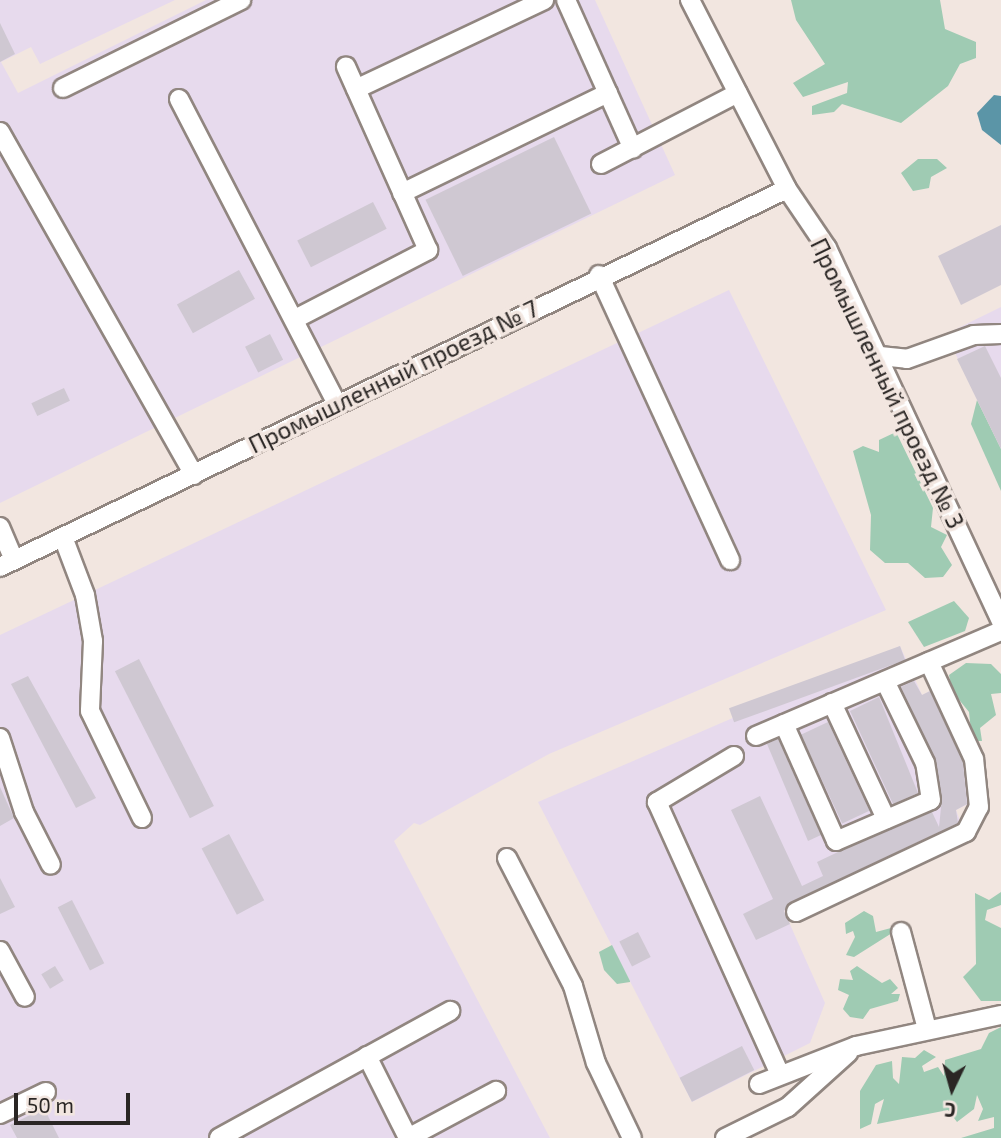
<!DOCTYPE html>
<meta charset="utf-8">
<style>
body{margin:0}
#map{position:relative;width:1001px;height:1138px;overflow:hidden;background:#f2e6e0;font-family:"Exo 2",sans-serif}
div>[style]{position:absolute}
.industrial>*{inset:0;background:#e7daed}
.green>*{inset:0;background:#9fcbb3}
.water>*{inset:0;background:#5b95a7}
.building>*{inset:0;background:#cfc8d2;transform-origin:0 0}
.roads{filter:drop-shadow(2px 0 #918680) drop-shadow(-2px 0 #918680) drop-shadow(0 2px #918680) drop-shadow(0 -2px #918680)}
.minor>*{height:18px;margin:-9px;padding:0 9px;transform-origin:9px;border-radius:9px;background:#fff}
span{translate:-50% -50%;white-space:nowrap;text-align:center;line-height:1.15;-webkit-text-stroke:7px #f2e6e0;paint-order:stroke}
.street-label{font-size:24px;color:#2a2624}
.north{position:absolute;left:917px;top:1054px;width:70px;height:70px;-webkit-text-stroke:5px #f2e6e0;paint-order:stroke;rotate:185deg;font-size:19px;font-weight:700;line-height:28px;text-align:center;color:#2a2624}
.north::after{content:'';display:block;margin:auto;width:24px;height:32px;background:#2a2624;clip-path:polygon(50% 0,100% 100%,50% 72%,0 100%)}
.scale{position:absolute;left:14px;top:1093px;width:116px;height:32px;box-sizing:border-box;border:4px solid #2a2624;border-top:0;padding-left:9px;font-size:21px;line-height:24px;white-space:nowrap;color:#2a2624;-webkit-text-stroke:5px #f2e6e0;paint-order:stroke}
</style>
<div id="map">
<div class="industrial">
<i style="clip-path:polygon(0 0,175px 0,40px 64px,31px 47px,1px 62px,18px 93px,206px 0,595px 0,675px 175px,0 503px)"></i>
<i style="clip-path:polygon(729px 290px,886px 610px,549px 754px,420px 825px,414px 823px,394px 841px,550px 1138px,0 1138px,0 635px)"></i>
<i style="clip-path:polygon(1001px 307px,1001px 449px,946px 334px)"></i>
<i style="clip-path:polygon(900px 646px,922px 695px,932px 690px,955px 732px,974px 801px,956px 810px,961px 824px,784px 911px,825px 1003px,810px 1043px,692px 1102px,538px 802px)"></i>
</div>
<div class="green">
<i style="clip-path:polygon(791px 0,940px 0,945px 29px,976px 42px,976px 58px,960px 64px,948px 86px,901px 123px,842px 104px,834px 112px,812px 115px,812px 106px,847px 93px,848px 82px,803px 97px,793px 83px,825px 64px,796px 20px)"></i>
<i style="clip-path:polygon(918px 159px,937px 159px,947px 168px,931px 177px,929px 188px,913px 191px,901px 173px)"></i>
<i style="clip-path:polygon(977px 400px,1001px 449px,1001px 491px,971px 424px)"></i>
<i style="clip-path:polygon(896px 432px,933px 508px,931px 527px,947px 535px,941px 547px,952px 565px,943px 577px,925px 578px,908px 563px,885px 563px,870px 550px,871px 515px,853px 451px,863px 446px,879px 452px,879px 440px)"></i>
<i style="clip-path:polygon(954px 601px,969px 618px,965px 631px,924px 647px,908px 622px)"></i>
<i style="clip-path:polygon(966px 663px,991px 664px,1001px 674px,1001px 693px,991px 694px,996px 715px,980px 728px,982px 741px,972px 741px,969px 712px,952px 691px,949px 675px)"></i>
<i style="clip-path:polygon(1001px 892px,1001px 905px,987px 910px,985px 920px,1001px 928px,1001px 1001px,981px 1001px,963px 977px,976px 964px,975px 893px,989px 900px)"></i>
<i style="clip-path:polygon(864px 911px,873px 916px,876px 932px,891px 928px,892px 933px,854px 957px,846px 955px,855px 937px,853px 931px,846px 934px,845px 923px)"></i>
<i style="clip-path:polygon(612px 945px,630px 981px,630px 982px,617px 984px,604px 970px,599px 952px)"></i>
<i style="clip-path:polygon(857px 966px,882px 983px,890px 979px,898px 988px,891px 994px,900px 994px,898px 1001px,870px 1009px,863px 1019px,850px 1017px,843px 1009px,849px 995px,838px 990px,840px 979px,853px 980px,850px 971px)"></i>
<i style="clip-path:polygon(1001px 1027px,1001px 1138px,961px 1138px,994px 1128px,994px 1117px,978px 1121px,983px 1109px,977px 1095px,974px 1109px,957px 1122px,948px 1110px,877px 1124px,884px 1099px,875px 1104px,871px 1124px,860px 1129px,860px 1091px,876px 1065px,892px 1061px,893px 1078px,899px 1084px,902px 1057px,915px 1058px,924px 1050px,936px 1057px,922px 1066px,924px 1072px,938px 1067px,944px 1076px,945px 1060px,981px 1049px,989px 1033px)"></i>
</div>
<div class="water">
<i style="clip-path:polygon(994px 95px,1001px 96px,1001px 145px,982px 130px,977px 113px)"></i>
</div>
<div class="building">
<i style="clip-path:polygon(0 23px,15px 54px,0 62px)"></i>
<i style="left:554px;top:137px;width:85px;height:143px;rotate:64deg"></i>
<i style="left:373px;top:202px;width:30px;height:85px;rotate:63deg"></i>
<i style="clip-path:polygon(1001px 225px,1001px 285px,961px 305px,938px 256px)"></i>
<i style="left:239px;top:270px;width:33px;height:71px;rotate:61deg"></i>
<i style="left:270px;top:334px;width:29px;height:28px;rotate:63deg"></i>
<i style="clip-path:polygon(985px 346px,1001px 378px,1001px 449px,957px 359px)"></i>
<i style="left:64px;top:388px;width:14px;height:36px;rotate:65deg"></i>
<i style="left:900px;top:646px;width:15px;height:182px;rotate:70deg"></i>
<i style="left:139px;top:659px;width:165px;height:27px;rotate:63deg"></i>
<i style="clip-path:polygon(28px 676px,96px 798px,76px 808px,11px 684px)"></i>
<i style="clip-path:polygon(914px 681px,922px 695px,930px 691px,963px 762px,967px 804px,956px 810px,958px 823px,791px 902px,784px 911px,790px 924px,756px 940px,743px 914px,773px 899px,731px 810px,760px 796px,802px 886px,823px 876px,817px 862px,838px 852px,932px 812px,939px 827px,942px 798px,936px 761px,901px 687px)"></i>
<i style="clip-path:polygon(879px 697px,918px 793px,893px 804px,850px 711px)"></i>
<i style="left:828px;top:722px;width:98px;height:30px;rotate:65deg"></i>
<i style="clip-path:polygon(778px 739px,821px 835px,808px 841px,767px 744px)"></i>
<i style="clip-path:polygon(0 787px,14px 818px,0 826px)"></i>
<i style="left:229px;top:834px;width:75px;height:31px;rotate:62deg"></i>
<i style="clip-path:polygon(0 878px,15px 907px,0 914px)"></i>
<i style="left:72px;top:900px;width:71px;height:16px;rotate:63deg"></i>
<i style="left:638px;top:932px;width:28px;height:21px;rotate:63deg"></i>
<i style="left:55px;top:966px;width:17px;height:16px;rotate:59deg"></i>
<i style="left:742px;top:1046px;width:27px;height:70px;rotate:63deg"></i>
<i style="clip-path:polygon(44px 1108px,59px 1138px,17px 1138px,10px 1125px)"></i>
</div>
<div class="roads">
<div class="minor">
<i style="left:566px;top:0;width:163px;rotate:65.8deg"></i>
<i style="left:690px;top:0;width:212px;rotate:62.8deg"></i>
<i style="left:787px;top:189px;width:71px;rotate:55.9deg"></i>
<i style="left:827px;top:248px;width:412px;rotate:65deg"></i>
<i style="left:63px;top:88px;width:199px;rotate:-26.3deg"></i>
<i style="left:356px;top:89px;width:208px;rotate:-25.3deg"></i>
<i style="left:179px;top:99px;width:343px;rotate:62.6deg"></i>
<i style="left:0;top:132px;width:394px;rotate:60.5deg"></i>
<i style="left:601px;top:164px;width:154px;rotate:-27.4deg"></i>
<i style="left:402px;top:193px;width:229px;rotate:-25.9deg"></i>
<i style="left:599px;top:275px;width:314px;rotate:65.3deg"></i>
<i style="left:297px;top:318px;width:148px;rotate:-27.4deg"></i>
<i style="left:428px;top:250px;width:201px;rotate:-114.1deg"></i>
<i style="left:880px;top:356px;width:27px;rotate:6deg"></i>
<i style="left:907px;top:359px;width:71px;rotate:-19.7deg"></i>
<i style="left:974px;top:335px;width:27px;rotate:-2deg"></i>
<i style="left:0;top:527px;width:36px;rotate:67deg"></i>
<i style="left:63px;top:537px;width:62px;rotate:69.2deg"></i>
<i style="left:85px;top:595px;width:47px;rotate:80.1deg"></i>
<i style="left:93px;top:641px;width:70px;rotate:92.5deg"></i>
<i style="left:90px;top:711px;width:119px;rotate:64.1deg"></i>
<i style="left:0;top:567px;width:873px;rotate:-25.66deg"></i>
<i style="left:832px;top:703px;width:128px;rotate:65deg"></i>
<i style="left:784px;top:724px;width:128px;rotate:66deg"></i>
<i style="left:836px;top:841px;width:103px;rotate:-23.3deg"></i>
<i style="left:931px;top:800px;width:37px;rotate:-99deg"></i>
<i style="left:925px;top:763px;width:91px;rotate:-116deg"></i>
<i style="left:756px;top:736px;width:267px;rotate:-23.2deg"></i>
<i style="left:0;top:738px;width:78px;rotate:72deg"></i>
<i style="left:24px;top:812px;width:59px;rotate:63deg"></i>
<i style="left:734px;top:756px;width:90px;rotate:149.1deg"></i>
<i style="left:657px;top:802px;width:299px;rotate:65.7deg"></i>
<i style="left:507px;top:858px;width:144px;rotate:62.7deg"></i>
<i style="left:573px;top:986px;width:80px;rotate:73.4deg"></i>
<i style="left:596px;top:1063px;width:83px;rotate:64.4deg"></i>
<i style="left:796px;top:912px;width:188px;rotate:-25.2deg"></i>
<i style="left:966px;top:832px;width:28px;rotate:-63deg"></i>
<i style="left:979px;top:807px;width:48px;rotate:-95.9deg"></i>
<i style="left:974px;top:759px;width:107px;rotate:-114.9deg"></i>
<i style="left:901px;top:932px;width:100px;rotate:75deg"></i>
<i style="left:0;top:951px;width:52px;rotate:61.5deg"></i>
<i style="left:367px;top:1056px;width:92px;rotate:63.4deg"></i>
<i style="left:759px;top:1084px;width:104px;rotate:-21.4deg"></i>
<i style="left:856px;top:1046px;width:148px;rotate:-12.1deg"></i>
<i style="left:0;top:1114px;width:51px;rotate:-25.6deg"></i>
<i style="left:219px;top:1138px;width:264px;rotate:-28.8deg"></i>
<i style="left:408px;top:1138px;width:100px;rotate:-28.1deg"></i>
<i style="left:725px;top:1138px;width:70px;rotate:-26.2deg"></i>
<i style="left:788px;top:1107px;width:81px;rotate:-42deg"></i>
</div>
</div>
<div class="street-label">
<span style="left:393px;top:376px;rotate:-26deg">Промышленный проезд № 7</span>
<span style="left:888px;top:383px;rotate:64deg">Промышленный проезд № 3</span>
</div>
<div class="north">С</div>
<div class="scale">50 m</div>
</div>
